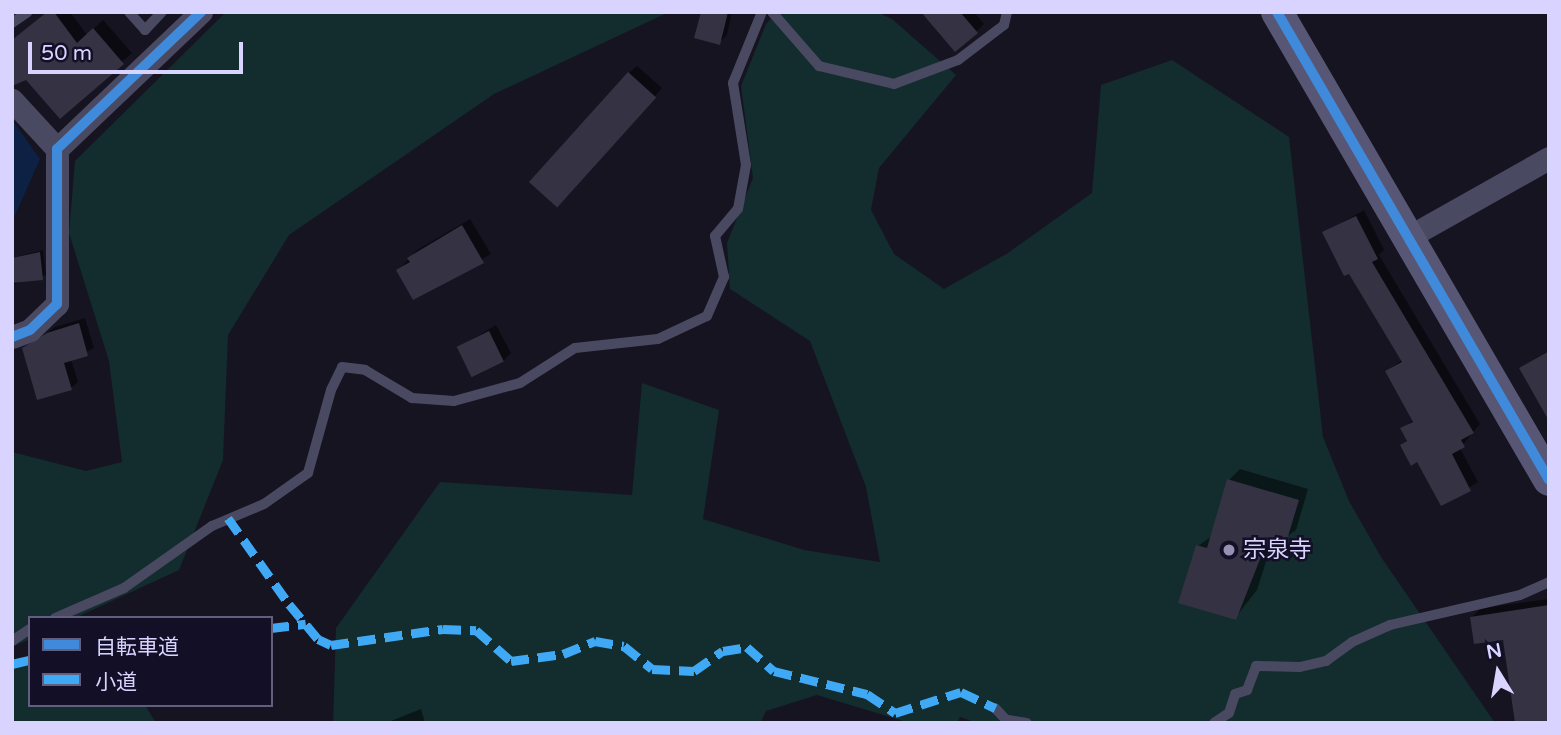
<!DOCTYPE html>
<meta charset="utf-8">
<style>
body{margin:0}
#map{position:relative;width:1561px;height:735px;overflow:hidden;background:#161421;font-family:"Varela Round","Noto Sans JP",sans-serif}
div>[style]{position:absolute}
.green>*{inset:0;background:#132c2d}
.water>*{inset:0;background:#0d2144}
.shadow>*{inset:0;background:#0007}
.building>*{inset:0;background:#343243;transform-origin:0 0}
.lane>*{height:10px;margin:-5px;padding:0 5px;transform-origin:5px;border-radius:5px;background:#4a4962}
.street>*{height:23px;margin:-11.5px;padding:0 11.5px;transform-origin:11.5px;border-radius:11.5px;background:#4a4962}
.secondary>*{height:32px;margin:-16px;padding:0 16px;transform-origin:16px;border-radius:16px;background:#575674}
.quiet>*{height:9px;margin-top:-4.5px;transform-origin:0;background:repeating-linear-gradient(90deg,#3fa9f5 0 18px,transparent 0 27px)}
.cycleway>*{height:10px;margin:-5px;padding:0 5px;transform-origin:5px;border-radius:5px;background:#408adc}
.dots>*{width:19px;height:19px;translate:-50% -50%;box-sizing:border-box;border:4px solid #130f26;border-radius:50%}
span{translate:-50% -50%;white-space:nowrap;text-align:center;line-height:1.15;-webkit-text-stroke:5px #130f26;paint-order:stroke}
.poi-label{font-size:23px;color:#d9d4ff}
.left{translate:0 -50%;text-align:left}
.frame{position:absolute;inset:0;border:14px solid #d9d4ff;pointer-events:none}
.legend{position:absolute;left:28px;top:616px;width:245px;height:91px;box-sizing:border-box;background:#130f26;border:2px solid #625e7d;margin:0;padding:9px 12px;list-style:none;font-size:21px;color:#d9d4ff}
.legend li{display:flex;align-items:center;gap:14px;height:35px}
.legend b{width:35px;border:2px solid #625e7d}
.north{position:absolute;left:1463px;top:637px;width:70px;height:70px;-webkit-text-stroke:5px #130f26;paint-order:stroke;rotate:349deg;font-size:19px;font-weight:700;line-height:28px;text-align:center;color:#d9d4ff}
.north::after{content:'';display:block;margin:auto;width:24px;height:32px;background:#d9d4ff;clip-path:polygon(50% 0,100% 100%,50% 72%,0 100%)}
.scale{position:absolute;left:28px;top:42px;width:215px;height:32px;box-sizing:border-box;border:4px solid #d9d4ff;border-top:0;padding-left:9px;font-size:21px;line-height:24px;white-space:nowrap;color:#d9d4ff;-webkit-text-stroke:5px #130f26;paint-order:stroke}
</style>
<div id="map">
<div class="green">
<i style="clip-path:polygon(226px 12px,669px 12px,494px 94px,289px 235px,228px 335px,223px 460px,179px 570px,75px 618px,30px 618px,30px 639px,12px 647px,12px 452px,86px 471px,122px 462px,109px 361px,69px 233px,75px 161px)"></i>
<i style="clip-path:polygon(777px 12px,877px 12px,892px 19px,956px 75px,879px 168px,871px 210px,894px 254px,944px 289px,1008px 253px,1092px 193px,1101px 85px,1172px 60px,1289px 137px,1323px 437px,1349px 501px,1381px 557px,1495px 723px,977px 723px,960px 717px,957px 723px,910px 723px,817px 695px,766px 711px,760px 723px,333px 723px,336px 628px,440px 482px,632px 495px,642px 383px,719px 410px,703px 519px,804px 550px,880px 562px,866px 487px,810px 341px,730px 289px,727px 243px,753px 178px,741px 86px,766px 24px)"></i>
<i style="clip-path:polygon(12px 662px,30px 664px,30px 705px,145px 705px,156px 723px,12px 723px)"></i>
</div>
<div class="water">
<i style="clip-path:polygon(13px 121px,40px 159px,12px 222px,12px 121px)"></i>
</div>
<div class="shadow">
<i style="clip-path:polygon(47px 12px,70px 12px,87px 35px,103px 20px,132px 53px,60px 116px,26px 78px)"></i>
<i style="clip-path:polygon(702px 12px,732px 12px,727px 35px,719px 43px)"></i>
<i style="clip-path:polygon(926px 12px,974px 12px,984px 24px,976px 32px)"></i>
<i style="clip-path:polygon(637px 66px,662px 88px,566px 198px,629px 73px)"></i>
<i style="clip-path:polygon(1364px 210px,1384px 250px,1379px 255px,1480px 424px,1460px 448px,1478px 482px,1442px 504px,1418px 460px,1402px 445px,1408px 439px,1403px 429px,1414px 419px,1387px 371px,1402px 360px,1324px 233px)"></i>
<i style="clip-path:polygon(470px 219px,491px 254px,414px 298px,398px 271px,417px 250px)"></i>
<i style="clip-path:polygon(43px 250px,46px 275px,12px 285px,12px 258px)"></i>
<i style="clip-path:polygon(85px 318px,94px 348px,71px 359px,78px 382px,71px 388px,24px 349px,55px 327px)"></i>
<i style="clip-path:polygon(496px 325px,511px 353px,503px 361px,459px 347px)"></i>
<i style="clip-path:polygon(1549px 350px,1549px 396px,1521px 368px)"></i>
<i style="clip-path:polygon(1240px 469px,1308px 489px,1296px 530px,1270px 549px,1257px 590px,1235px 618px,1198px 546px,1212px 536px,1229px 480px)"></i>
<i style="clip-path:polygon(1549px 599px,1549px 723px,1504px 638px,1472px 617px,1481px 608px)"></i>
<i style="clip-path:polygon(421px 709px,425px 723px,386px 723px)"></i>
</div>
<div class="building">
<i style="clip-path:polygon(47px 12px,54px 12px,77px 43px,93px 28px,124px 64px,60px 119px,26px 80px,12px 86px,12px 40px)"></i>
<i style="clip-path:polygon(701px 12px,728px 12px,720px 45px,694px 38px)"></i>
<i style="clip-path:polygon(921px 12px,960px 12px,978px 33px,955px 52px)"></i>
<i style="left:628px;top:72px;width:38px;height:148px;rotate:42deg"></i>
<i style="clip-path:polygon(1356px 216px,1378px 259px,1372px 262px,1474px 433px,1461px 440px,1465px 447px,1452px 454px,1471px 491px,1441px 506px,1417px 462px,1411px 466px,1400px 445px,1407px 441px,1400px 428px,1413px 422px,1385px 371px,1402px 362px,1349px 274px,1344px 276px,1322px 232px)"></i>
<i style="clip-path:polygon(462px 225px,484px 263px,413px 300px,396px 270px,410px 262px,407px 258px)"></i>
<i style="clip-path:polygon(40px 252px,43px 280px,12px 283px,12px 258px)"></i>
<i style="clip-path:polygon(79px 323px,88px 356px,64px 363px,72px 390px,37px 400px,22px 348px,47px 333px)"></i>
<i style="left:489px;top:331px;width:34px;height:36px;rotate:64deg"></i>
<i style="clip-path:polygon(1549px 351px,1549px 421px,1519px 368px)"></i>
<i style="clip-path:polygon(1227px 479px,1299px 500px,1286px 543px,1275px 539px,1271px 551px,1264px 549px,1236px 620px,1178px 603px,1196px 545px,1207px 548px)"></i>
<i style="clip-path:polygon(1549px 605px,1549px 723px,1515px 723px,1503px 640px,1474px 644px,1470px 617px)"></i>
</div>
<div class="lane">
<i style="left:129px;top:12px;width:24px;rotate:48deg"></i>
<i style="left:145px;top:30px;width:25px;rotate:-47deg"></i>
<i style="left:772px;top:12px;width:72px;rotate:49deg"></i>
<i style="left:819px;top:66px;width:77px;rotate:13.5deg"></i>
<i style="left:894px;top:84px;width:68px;rotate:-20.6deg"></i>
<i style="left:958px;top:60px;width:58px;rotate:-37.3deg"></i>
<i style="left:1004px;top:25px;width:13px;rotate:-77deg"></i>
<i style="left:12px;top:23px;width:19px;rotate:-35deg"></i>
<i style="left:55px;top:618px;width:75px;rotate:-23.5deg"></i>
<i style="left:124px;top:588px;width:108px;rotate:-35.2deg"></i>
<i style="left:212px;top:526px;width:56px;rotate:-22.9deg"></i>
<i style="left:264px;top:504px;width:54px;rotate:-35.2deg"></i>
<i style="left:308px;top:473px;width:86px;rotate:-74.5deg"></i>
<i style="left:331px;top:390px;width:25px;rotate:-64deg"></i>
<i style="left:342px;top:367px;width:23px;rotate:7deg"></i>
<i style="left:365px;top:370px;width:55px;rotate:30.8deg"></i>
<i style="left:412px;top:398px;width:42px;rotate:4.1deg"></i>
<i style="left:454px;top:401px;width:68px;rotate:-15.3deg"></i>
<i style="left:520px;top:383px;width:65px;rotate:-32.5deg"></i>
<i style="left:575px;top:348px;width:83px;rotate:-6.2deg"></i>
<i style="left:658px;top:339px;width:54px;rotate:-25.1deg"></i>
<i style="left:707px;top:316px;width:43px;rotate:-66.4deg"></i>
<i style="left:724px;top:277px;width:42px;rotate:-102.4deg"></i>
<i style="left:715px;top:236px;width:35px;rotate:-50deg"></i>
<i style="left:738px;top:209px;width:45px;rotate:-79.7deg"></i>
<i style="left:746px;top:165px;width:83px;rotate:-99deg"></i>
<i style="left:733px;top:83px;width:77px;rotate:-67.8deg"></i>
<i style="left:12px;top:641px;width:22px;rotate:-34deg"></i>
<i style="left:995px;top:708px;width:21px;rotate:47deg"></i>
<i style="left:1008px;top:720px;width:19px;rotate:9deg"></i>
<i style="left:1214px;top:723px;width:18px;rotate:-34deg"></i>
<i style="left:1229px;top:713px;width:20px;rotate:-72deg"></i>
<i style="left:1235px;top:694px;width:13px;rotate:-18deg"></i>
<i style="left:1247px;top:690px;width:26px;rotate:-69deg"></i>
<i style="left:1256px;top:666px;width:44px;rotate:1.3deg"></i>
<i style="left:1300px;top:667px;width:27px;rotate:-13deg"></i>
<i style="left:1326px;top:661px;width:32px;rotate:-36deg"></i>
<i style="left:1352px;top:642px;width:42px;rotate:-24.1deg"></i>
<i style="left:1390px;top:625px;width:133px;rotate:-13deg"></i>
<i style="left:1520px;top:595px;width:32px;rotate:-24deg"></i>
</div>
<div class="street">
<i style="left:12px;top:100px;width:67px;rotate:47.4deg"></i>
<i style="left:1405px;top:239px;width:165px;rotate:-29.4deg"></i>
<i style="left:12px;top:337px;width:19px;rotate:-21deg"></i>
<i style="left:30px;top:330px;width:37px;rotate:-44deg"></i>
<i style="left:57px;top:304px;width:155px;rotate:-90deg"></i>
<i style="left:57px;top:149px;width:199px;rotate:-43.6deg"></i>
</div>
<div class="secondary">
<i style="left:1277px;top:12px;width:541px;rotate:59.83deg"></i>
</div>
<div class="quiet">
<i style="left:228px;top:518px;width:105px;rotate:54.7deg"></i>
<i style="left:289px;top:604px;width:45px;rotate:50.4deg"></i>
<i style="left:318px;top:639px;width:14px;rotate:25deg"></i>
<i style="left:331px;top:645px;width:113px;rotate:-8.1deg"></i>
<i style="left:443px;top:629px;width:33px;rotate:2deg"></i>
<i style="left:476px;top:630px;width:47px;rotate:41.5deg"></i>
<i style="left:511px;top:661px;width:52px;rotate:-7.7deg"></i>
<i style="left:563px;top:654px;width:35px;rotate:-22deg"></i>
<i style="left:595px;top:641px;width:29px;rotate:10deg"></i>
<i style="left:624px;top:646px;width:36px;rotate:39deg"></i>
<i style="left:652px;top:669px;width:42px;rotate:2.7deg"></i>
<i style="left:694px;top:671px;width:35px;rotate:-35deg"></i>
<i style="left:723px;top:651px;width:24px;rotate:-9deg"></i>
<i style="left:747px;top:647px;width:36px;rotate:42deg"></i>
<i style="left:774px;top:671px;width:96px;rotate:13.9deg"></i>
<i style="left:867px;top:694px;width:34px;rotate:34deg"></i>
<i style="left:895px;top:713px;width:69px;rotate:-17.7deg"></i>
<i style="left:961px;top:692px;width:38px;rotate:25deg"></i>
<i style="left:271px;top:628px;width:35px;rotate:-7deg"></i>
<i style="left:12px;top:664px;width:18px;rotate:-13deg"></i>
</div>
<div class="cycleway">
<i style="left:1277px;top:12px;width:541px;rotate:59.83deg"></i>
<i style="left:12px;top:337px;width:19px;rotate:-21deg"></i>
<i style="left:30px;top:330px;width:37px;rotate:-44deg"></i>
<i style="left:57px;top:304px;width:155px;rotate:-90deg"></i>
<i style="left:57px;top:149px;width:199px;rotate:-43.6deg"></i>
</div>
<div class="dots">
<i style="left:1229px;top:550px;background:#9591b1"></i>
</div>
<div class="poi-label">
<span class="left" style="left:1243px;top:550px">宗泉寺</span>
</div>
<div class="frame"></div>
<ul class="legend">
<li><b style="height:9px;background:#408adc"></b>自転車道</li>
<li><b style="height:9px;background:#3fa9f5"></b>小道</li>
</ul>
<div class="north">N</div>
<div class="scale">50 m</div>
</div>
